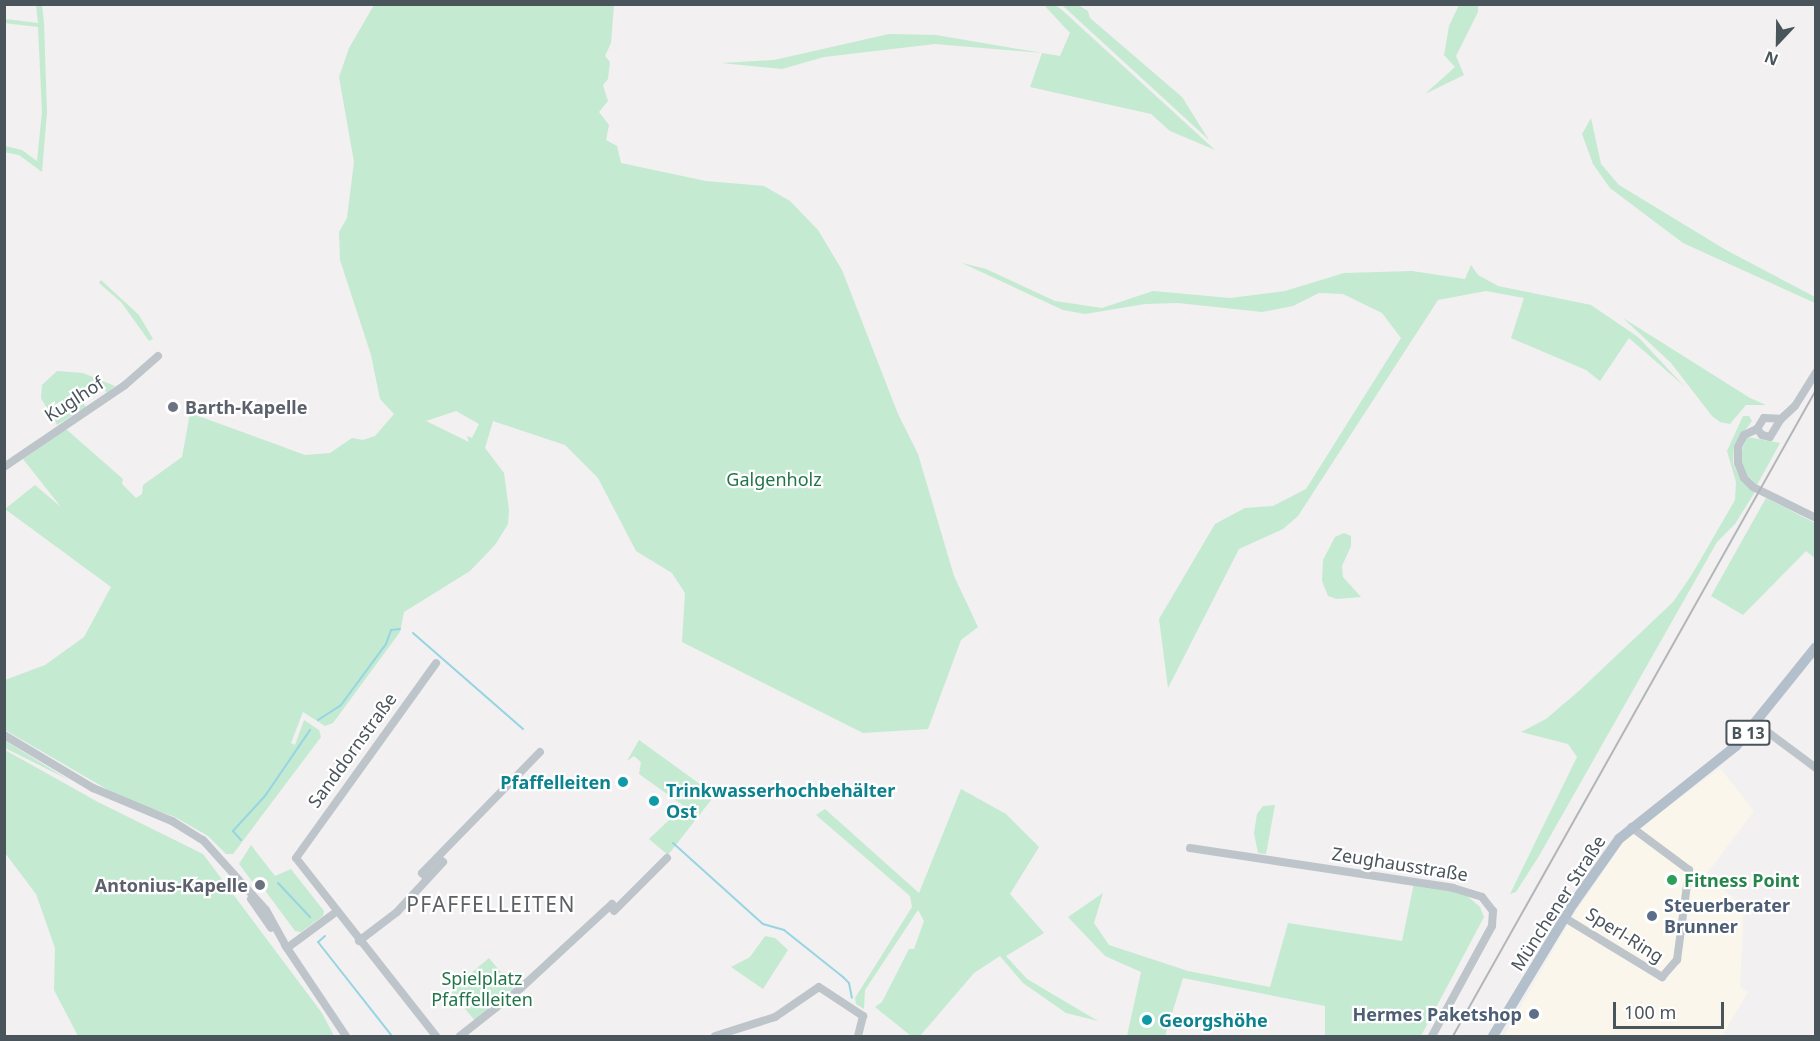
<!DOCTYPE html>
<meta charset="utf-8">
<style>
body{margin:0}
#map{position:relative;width:1820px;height:1041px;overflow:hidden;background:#f2f0f0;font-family:"Noto Sans",sans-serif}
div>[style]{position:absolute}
.commercial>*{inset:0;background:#faf6ec}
.green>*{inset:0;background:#c4ead2;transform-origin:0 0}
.stream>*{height:2px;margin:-1px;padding:0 1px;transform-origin:1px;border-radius:1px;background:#96d5e2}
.minor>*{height:8px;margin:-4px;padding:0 4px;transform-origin:4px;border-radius:4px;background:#bdc5cb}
.major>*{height:10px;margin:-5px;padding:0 5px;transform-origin:5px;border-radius:5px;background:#b3c0cb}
.rail>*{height:2px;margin:-1px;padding:0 1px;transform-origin:1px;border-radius:1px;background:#b3b6b9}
.dots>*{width:16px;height:16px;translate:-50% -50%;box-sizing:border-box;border:3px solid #fff;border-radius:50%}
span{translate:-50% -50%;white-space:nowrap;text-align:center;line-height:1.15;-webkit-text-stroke:4.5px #fff;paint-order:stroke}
.shield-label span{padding:2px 4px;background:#fff;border:2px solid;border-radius:4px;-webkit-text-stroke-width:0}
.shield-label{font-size:16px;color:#4a545b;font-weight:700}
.street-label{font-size:18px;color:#4a545b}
.worship-label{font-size:18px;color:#5b616d;font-weight:700}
.left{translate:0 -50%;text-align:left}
.right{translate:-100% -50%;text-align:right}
.park-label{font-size:18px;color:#227549}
.culture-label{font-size:18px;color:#0d838f;font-weight:700}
.leisure-label{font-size:18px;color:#27864d;font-weight:700}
.service-label{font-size:18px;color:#4e5e75;font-weight:700}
.quarter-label{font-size:21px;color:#5d6064;letter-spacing:1.5px}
.frame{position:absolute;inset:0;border:6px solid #4a545b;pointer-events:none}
.north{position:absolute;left:1748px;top:12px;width:60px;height:60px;-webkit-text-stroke:4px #fff;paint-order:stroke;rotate:202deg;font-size:16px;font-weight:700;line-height:24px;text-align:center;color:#4a545b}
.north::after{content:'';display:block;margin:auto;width:21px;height:27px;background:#4a545b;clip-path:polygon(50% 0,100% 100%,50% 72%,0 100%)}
.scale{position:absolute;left:1613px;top:1002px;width:111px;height:27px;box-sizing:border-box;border:3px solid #4a545b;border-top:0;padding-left:8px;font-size:18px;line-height:21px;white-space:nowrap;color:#4a545b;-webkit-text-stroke:4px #fff;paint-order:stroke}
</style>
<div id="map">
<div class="commercial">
<i style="clip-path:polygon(1720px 768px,1754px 811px,1705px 876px,1744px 906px,1740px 987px,1748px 992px,1722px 1036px,1504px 1036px,1572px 917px,1626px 838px)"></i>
</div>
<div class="green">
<i style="clip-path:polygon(36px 5px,42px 5px,44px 23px,47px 112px,42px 172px,19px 155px,4px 152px,5px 146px,22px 150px,37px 161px,42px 112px,38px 27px,4px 23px,5px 19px,38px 23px)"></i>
<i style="clip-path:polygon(evenodd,374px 5px,614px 5px,611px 43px,605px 56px,610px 62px,608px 79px,603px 85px,608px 101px,599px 112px,609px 125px,606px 140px,617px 146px,621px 163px,706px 181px,764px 186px,790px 201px,818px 230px,842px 270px,898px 414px,918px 454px,954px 576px,978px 627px,961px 640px,928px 729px,863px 733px,682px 642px,685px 593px,672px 573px,636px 551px,598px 478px,565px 445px,493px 421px,485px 448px,504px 473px,509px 510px,508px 524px,495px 545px,470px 571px,404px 612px,400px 632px,333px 723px,325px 726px,303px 712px,291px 743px,295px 745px,304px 720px,319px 730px,321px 737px,233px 854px,226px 854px,208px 836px,175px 817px,122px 798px,5px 730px,5px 680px,45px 665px,84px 637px,111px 587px,5px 509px,35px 485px,61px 507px,23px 459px,66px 429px,123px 479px,122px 484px,136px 498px,142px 494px,143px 485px,182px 457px,190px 413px,305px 455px,330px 453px,352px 438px,363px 440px,375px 436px,394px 414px,380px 399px,371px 355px,340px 260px,339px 232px,347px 218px,354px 162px,339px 77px,349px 48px,374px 5px,456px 411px,479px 424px,472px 438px,467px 436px,469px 442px,426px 421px,456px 411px)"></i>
<i style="clip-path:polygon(1044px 5px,1055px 5px,1062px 10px,1215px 150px,1170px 131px,1151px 114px,1030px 87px,1042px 53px,935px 44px,824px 57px,782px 69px,721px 63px,774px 60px,889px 34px,936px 35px,1060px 56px,1070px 33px)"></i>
<i style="clip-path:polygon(1062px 5px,1078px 5px,1088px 11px,1090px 18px,1182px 97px,1209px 140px)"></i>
<i style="clip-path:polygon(1459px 5px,1478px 5px,1478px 12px,1456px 56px,1464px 75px,1425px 94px,1455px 67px,1444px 55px,1449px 26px)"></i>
<i style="clip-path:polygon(1591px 118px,1601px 164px,1619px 185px,1726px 250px,1815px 297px,1815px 303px,1683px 243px,1610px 188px,1593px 164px,1582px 134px)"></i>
<i style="clip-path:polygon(962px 263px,986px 269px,1055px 301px,1102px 308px,1153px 291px,1230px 298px,1285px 291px,1344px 273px,1412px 271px,1465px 279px,1471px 265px,1478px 275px,1498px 286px,1591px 305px,1638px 337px,1684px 386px,1629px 338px,1600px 381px,1586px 370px,1511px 338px,1524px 298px,1486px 291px,1438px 300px,1298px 516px,1283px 529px,1239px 549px,1168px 688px,1159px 619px,1215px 524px,1245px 508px,1273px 506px,1306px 489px,1401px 338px,1382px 313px,1343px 294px,1319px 293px,1293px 306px,1262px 312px,1178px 303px,1145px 304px,1085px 314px,1063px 310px)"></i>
<i style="clip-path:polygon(101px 280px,139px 315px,153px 339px,149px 341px,121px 302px,99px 283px)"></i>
<i style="clip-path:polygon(1623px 318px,1750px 398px,1766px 405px,1746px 405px,1730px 424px,1720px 422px,1712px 416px,1671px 363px)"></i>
<i style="clip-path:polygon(57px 371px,83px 373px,115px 386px,107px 393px,97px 379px,77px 393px,86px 407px,57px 425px,41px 398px,42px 385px)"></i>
<i style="clip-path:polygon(1743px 416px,1749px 416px,1752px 421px,1734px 445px,1733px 464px,1742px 481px,1755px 492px,1735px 524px,1717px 542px,1539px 856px,1516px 892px,1510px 894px,1577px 757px,1568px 744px,1521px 732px,1546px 719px,1580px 690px,1673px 602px,1691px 576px,1735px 500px,1736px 482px,1727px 451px)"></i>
<i style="clip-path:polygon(1747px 437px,1780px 443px,1757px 485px,1744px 472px,1740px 455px)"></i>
<i style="clip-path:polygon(1766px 498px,1815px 523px,1815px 558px,1806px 551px,1743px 615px,1711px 596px)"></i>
<i style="clip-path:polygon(1344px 533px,1351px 536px,1351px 546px,1342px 566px,1343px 577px,1361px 597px,1337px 599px,1328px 596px,1322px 581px,1323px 560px,1335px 537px)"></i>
<i style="clip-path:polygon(4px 740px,69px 780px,119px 805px,5px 748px)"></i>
<i style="clip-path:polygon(639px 740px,715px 795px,668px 855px,649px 839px,684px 806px,639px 774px,641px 762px,634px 756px,627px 761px)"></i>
<i style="clip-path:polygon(5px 750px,98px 802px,203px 854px,322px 1013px,334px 1036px,78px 1036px,54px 990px,55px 948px,36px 894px,5px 853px)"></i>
<i style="clip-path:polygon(961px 789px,1006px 814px,1039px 847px,1010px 894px,1044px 933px,1006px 956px,1027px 979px,1098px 1021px,1066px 1013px,1023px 983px,1000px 956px,974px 973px,920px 1036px,911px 1036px,875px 1007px,882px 1002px,909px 949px,914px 949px,924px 921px,918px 910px,865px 990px,864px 1009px,856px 1004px,855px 998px,912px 907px,910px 896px,816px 815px,825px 809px,919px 893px)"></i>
<i style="clip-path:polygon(1275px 805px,1266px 854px,1258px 853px,1254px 833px,1257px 814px,1263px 806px)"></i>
<i style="clip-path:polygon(251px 845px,275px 876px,291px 869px,324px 911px,323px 916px,301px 932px,295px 931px,264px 889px,262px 880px,254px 884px,239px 864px)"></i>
<i style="clip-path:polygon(1414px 883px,1465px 894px,1480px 907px,1484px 917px,1421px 1036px,1325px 1036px,1325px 1006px,1183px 978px,1165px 1036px,1127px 1036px,1141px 972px,1105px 956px,1068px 917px,1103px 893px,1094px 923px,1109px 945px,1188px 971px,1270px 987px,1288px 923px,1402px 941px)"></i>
<i style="clip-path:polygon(765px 936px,775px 938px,788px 950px,763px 989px,731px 967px,750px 957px)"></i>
<i style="left:489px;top:958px;width:39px;height:51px;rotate:50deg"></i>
</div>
<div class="stream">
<i style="left:413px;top:633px;width:146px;rotate:41.1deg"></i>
<i style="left:318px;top:720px;width:27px;rotate:-33deg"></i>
<i style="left:341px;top:705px;width:76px;rotate:-53.6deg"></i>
<i style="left:386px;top:644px;width:15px;rotate:-70deg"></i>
<i style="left:391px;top:630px;width:9px;rotate:-6deg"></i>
<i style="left:241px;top:840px;width:12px;rotate:-132deg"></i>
<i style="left:233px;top:831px;width:47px;rotate:-47.6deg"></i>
<i style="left:265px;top:796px;width:80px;rotate:-55.7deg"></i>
<i style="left:673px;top:843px;width:121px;rotate:42deg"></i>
<i style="left:763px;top:924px;width:22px;rotate:16deg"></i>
<i style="left:784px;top:930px;width:75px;rotate:38.5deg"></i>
<i style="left:843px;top:977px;width:8px;rotate:45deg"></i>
<i style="left:849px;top:983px;width:15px;rotate:79deg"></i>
<i style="left:278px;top:883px;width:47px;rotate:46.7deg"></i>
<i style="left:325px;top:936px;width:9px;rotate:139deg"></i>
<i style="left:318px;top:942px;width:120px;rotate:51.8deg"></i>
</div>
<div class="minor">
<i style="left:1781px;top:419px;width:19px;rotate:-43deg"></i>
<i style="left:1795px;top:406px;width:40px;rotate:-58deg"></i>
<i style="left:1757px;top:429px;width:14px;rotate:155deg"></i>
<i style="left:1744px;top:435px;width:13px;rotate:117deg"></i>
<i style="left:1738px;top:447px;width:16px;rotate:90deg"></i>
<i style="left:1738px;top:463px;width:16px;rotate:68deg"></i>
<i style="left:1744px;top:478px;width:13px;rotate:45deg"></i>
<i style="left:1753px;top:487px;width:70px;rotate:26.2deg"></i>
<i style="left:1757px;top:429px;width:8px;rotate:50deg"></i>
<i style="left:1762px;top:435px;width:8px;rotate:14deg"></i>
<i style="left:1770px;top:437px;width:21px;rotate:-59deg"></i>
<i style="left:1757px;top:429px;width:13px;rotate:-58deg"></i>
<i style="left:1764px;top:418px;width:17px;rotate:3deg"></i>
<i style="left:4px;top:467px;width:146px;rotate:-34.1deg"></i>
<i style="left:125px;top:385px;width:44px;rotate:-41.3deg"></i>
<i style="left:1757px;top:724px;width:74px;rotate:36.7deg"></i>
<i style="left:4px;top:735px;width:104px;rotate:30.8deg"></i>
<i style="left:93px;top:788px;width:86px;rotate:22.7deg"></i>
<i style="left:172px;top:821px;width:36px;rotate:32deg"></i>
<i style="left:203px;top:840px;width:94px;rotate:48deg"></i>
<i style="left:266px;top:910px;width:43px;rotate:61.1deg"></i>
<i style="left:1190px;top:848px;width:266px;rotate:8.6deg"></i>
<i style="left:1453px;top:888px;width:30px;rotate:17deg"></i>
<i style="left:1482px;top:897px;width:18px;rotate:52deg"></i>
<i style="left:1493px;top:911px;width:15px;rotate:94deg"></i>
<i style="left:1492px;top:926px;width:125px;rotate:118.6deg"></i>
<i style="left:427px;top:878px;width:7px;rotate:-135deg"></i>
<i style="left:422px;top:873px;width:169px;rotate:-45.7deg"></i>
<i style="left:251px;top:899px;width:35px;rotate:55deg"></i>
<i style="left:614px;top:911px;width:75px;rotate:-45deg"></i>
<i style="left:1565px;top:918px;width:114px;rotate:31.3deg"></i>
<i style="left:1662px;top:977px;width:23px;rotate:-49deg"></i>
<i style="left:1677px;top:960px;width:91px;rotate:-82.4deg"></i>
<i style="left:1689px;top:870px;width:72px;rotate:-143.4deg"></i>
<i style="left:359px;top:941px;width:48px;rotate:-37.3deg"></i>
<i style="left:397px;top:912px;width:68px;rotate:-47.4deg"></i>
<i style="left:443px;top:862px;width:6px;rotate:-141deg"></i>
<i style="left:285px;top:945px;width:110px;rotate:56.2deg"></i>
<i style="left:287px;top:948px;width:61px;rotate:-36.3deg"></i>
<i style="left:436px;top:1036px;width:226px;rotate:-128.2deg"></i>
<i style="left:296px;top:858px;width:240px;rotate:-54.3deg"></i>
<i style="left:460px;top:1036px;width:78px;rotate:-38.2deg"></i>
<i style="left:521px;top:988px;width:124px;rotate:-42.7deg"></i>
<i style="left:612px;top:904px;width:6px;rotate:45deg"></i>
<i style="left:715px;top:1036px;width:63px;rotate:-17.6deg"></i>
<i style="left:775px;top:1017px;width:53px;rotate:-34.3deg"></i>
<i style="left:819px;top:987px;width:53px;rotate:33.4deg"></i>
<i style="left:863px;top:1016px;width:21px;rotate:104deg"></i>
</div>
<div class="major">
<i style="left:1493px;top:1036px;width:154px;rotate:-58.8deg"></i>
<i style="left:1573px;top:904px;width:80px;rotate:-54.7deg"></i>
<i style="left:1619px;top:839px;width:149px;rotate:-38.5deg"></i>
<i style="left:1736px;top:746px;width:127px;rotate:-51.1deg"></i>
</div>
<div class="rail">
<i style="left:1453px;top:1036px;width:741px;rotate:-60.67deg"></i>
</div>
<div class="dots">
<i style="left:173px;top:407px;background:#6b7280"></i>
<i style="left:623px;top:782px;background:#0f9aa8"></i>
<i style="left:654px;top:801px;background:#0f9aa8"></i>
<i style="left:1672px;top:880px;background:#2e9e5b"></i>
<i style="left:260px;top:885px;background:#6b7280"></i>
<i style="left:1652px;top:916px;background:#5c6f8a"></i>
<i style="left:1534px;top:1014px;background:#5c6f8a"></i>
<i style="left:1147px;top:1020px;background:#0f9aa8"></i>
</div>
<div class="shield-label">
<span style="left:1748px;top:733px">B 13</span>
</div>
<div class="street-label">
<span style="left:74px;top:399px;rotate:-33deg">Kuglhof</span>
<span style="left:352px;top:750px;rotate:-54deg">Sanddornstraße</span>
<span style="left:1400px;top:864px;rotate:9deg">Zeughausstraße</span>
<span style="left:1558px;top:903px;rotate:-57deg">Münchener Straße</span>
<span style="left:1625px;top:935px;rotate:32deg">Sperl-Ring</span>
</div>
<div class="worship-label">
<span class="left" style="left:185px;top:407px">Barth-Kapelle</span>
<span class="right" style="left:248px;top:885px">Antonius-Kapelle</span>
</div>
<div class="park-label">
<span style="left:774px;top:479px">Galgenholz</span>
<span style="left:482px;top:989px">Spielplatz<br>Pfaffelleiten</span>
</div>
<div class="culture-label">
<span class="right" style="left:611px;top:782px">Pfaffelleiten</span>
<span class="left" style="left:666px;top:801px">Trinkwasserhochbehälter<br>Ost</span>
<span class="left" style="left:1159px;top:1020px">Georgshöhe</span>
</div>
<div class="leisure-label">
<span class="left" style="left:1684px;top:880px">Fitness Point</span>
</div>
<div class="service-label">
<span class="left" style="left:1664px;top:916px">Steuerberater<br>Brunner</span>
<span class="right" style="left:1522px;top:1014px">Hermes Paketshop</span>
</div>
<div class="quarter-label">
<span style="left:491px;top:904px">PFAFFELLEITEN</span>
</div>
<div class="frame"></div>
<div class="north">N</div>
<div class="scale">100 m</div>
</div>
